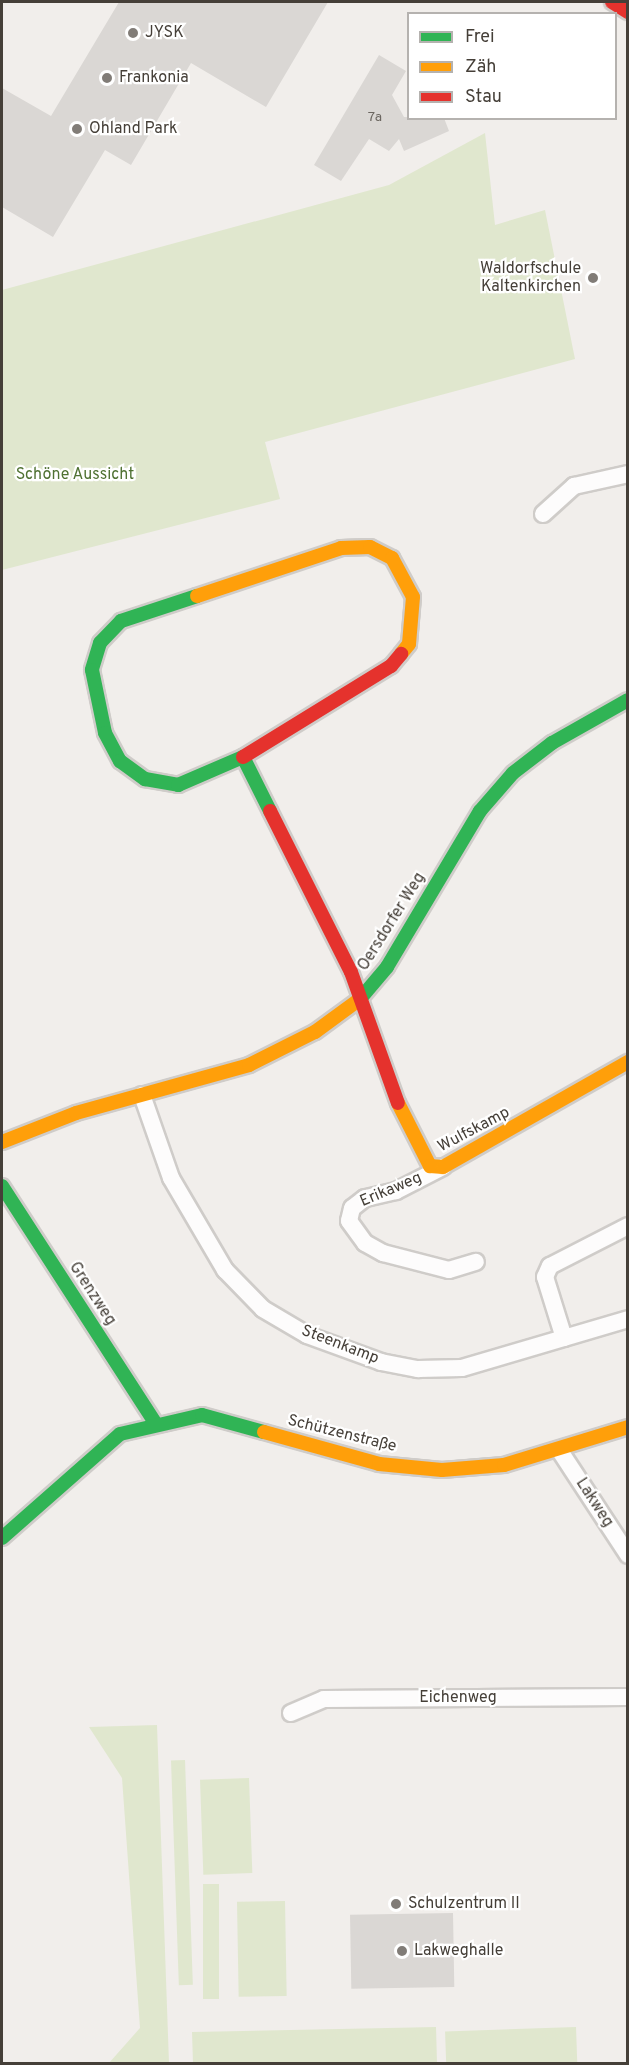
<!DOCTYPE html>
<meta charset="utf-8">
<style>
body{margin:0}
#map{position:relative;width:629px;height:2065px;overflow:hidden;background:#f1eeeb;font-family:Overpass,sans-serif}
div>[style]{position:absolute}
.green>*{inset:0;background:#e0e7ce;transform-origin:0 0}
.building>*{inset:0;background:#dad7d4;transform-origin:0 0}
.roads{filter:drop-shadow(2px 0 #cfccc9) drop-shadow(-2px 0 #cfccc9) drop-shadow(0 2px #cfccc9) drop-shadow(0 -2px #cfccc9)}
.street>*{height:16px;margin:-8px;padding:0 8px;transform-origin:8px;border-radius:8px;background:#fdfcfc}
.fast>*{height:14px;margin:-7px;padding:0 7px;transform-origin:7px;border-radius:7px;background:#30b455}
.slow>*{height:14px;margin:-7px;padding:0 7px;transform-origin:7px;border-radius:7px;background:#ff9f0a}
.jam>*{height:14px;margin:-7px;padding:0 7px;transform-origin:7px;border-radius:7px;background:#e5322d}
.dots>*{width:16px;height:16px;translate:-50% -50%;box-sizing:border-box;border:3px solid #fff;border-radius:50%}
span{translate:-50% -50%;white-space:nowrap;text-align:center;line-height:1.15;-webkit-text-stroke:4.5px #fff;paint-order:stroke}
.number-label{font-size:14px;color:#6b6660}
.number-label span{-webkit-text-stroke-width:0}
.poi-label{font-size:16px;color:#453f38}
.left{translate:0 -50%;text-align:left}
.right{translate:-100% -50%;text-align:right}
.park-label{font-size:16px;color:#4f7132}
.street-label{font-size:16px;color:#453f38}
.frame{position:absolute;inset:0;border:3px solid #453f38;pointer-events:none}
.legend{position:absolute;left:407px;top:12px;width:210px;height:108px;box-sizing:border-box;background:#fff;border:2px solid #b5b2af;margin:0;padding:8px 10px;list-style:none;font-size:18px;color:#453f38}
.legend li{display:flex;align-items:center;gap:12px;height:30px}
.legend b{width:30px;border:2px solid #b5b2af}
</style>
<div id="map">
<div class="green">
<i style="clip-path:polygon(485px 133px,495px 225px,545px 210px,575px 359px,265px 442px,280px 499px,2px 570px,2px 290px,389px 185px)"></i>
<i style="clip-path:polygon(157px 1725px,169px 2063px,109px 2063px,140px 2028px,122px 1778px,89px 1727px)"></i>
<i style="left:185px;top:1760px;width:225px;height:14px;rotate:88deg"></i>
<i style="left:249px;top:1778px;width:95px;height:49px;rotate:88deg"></i>
<i style="left:203px;top:1884px;width:16px;height:115px"></i>
<i style="left:285px;top:1901px;width:95px;height:48px;rotate:89deg"></i>
<i style="clip-path:polygon(436px 2027px,437px 2063px,193px 2063px,192px 2032px)"></i>
<i style="left:576px;top:2027px;width:36px;height:131px;rotate:88deg"></i>
</div>
<div class="building">
<i style="clip-path:polygon(119px 2px,328px 2px,266px 107px,191px 63px,131px 165px,105px 150px,53px 237px,2px 207px,2px 88px,51px 116px)"></i>
<i style="clip-path:polygon(379px 55px,406px 71px,392px 95px,404px 117px,444px 118px,449px 131px,404px 151px,399px 139px,389px 151px,369px 139px,341px 181px,314px 165px)"></i>
<i style="left:453px;top:1913px;width:74px;height:103px;rotate:89deg"></i>
</div>
<div class="roads">
<div class="street">
<i style="left:543px;top:514px;width:42px;rotate:-42.1deg"></i>
<i style="left:574px;top:486px;width:55px;rotate:-12.5deg"></i>
<i style="left:142px;top:1095px;width:88px;rotate:70.7deg"></i>
<i style="left:171px;top:1178px;width:107px;rotate:59.6deg"></i>
<i style="left:225px;top:1270px;width:54px;rotate:45.7deg"></i>
<i style="left:263px;top:1309px;width:51px;rotate:30.6deg"></i>
<i style="left:307px;top:1335px;width:79px;rotate:20deg"></i>
<i style="left:381px;top:1362px;width:38px;rotate:11deg"></i>
<i style="left:418px;top:1369px;width:44px;rotate:-1.3deg"></i>
<i style="left:462px;top:1368px;width:173px;rotate:-16.4deg"></i>
<i style="left:443px;top:1167px;width:53px;rotate:152.9deg"></i>
<i style="left:396px;top:1191px;width:32px;rotate:167deg"></i>
<i style="left:365px;top:1198px;width:16px;rotate:142deg"></i>
<i style="left:352px;top:1208px;width:13px;rotate:103deg"></i>
<i style="left:349px;top:1221px;width:27px;rotate:54deg"></i>
<i style="left:365px;top:1243px;width:21px;rotate:29deg"></i>
<i style="left:383px;top:1253px;width:68px;rotate:14.4deg"></i>
<i style="left:449px;top:1270px;width:28px;rotate:-17deg"></i>
<i style="left:564px;top:1338px;width:64px;rotate:-107.3deg"></i>
<i style="left:545px;top:1277px;width:12px;rotate:-66deg"></i>
<i style="left:550px;top:1266px;width:88px;rotate:-27.1deg"></i>
<i style="left:560px;top:1451px;width:124px;rotate:56.8deg"></i>
<i style="left:291px;top:1713px;width:36px;rotate:-23deg"></i>
<i style="left:324px;top:1699px;width:304px;rotate:-0.4deg"></i>
</div>
<div class="fast">
<i style="left:197px;top:596px;width:80px;rotate:161.8deg"></i>
<i style="left:121px;top:621px;width:30px;rotate:134deg"></i>
<i style="left:100px;top:643px;width:28px;rotate:107deg"></i>
<i style="left:92px;top:670px;width:64px;rotate:78.3deg"></i>
<i style="left:105px;top:733px;width:32px;rotate:62deg"></i>
<i style="left:120px;top:761px;width:31px;rotate:36deg"></i>
<i style="left:145px;top:779px;width:34px;rotate:10deg"></i>
<i style="left:178px;top:785px;width:71px;rotate:-23.3deg"></i>
<i style="left:243px;top:757px;width:60px;rotate:63.4deg"></i>
<i style="left:360px;top:999px;width:42px;rotate:-49.8deg"></i>
<i style="left:387px;top:967px;width:182px;rotate:-59.2deg"></i>
<i style="left:480px;top:811px;width:50px;rotate:-49deg"></i>
<i style="left:513px;top:773px;width:49px;rotate:-37.6deg"></i>
<i style="left:552px;top:743px;width:87px;rotate:-29.5deg"></i>
<i style="left:2px;top:1186px;width:280px;rotate:57.1deg"></i>
<i style="left:2px;top:1538px;width:157px;rotate:-41.4deg"></i>
<i style="left:120px;top:1434px;width:84px;rotate:-13deg"></i>
<i style="left:202px;top:1415px;width:64px;rotate:15.3deg"></i>
</div>
<div class="slow">
<i style="left:197px;top:596px;width:152px;rotate:-18.4deg"></i>
<i style="left:341px;top:548px;width:29px;rotate:-2deg"></i>
<i style="left:370px;top:547px;width:25px;rotate:27deg"></i>
<i style="left:392px;top:558px;width:44px;rotate:61.7deg"></i>
<i style="left:413px;top:597px;width:47px;rotate:94.9deg"></i>
<i style="left:409px;top:644px;width:13px;rotate:129deg"></i>
<i style="left:398px;top:1103px;width:71px;rotate:63.1deg"></i>
<i style="left:430px;top:1166px;width:13px;rotate:4deg"></i>
<i style="left:443px;top:1167px;width:213px;rotate:-29.6deg"></i>
<i style="left:2px;top:1142px;width:79px;rotate:-21.4deg"></i>
<i style="left:76px;top:1113px;width:180px;rotate:-15.5deg"></i>
<i style="left:249px;top:1065px;width:74px;rotate:-26.6deg"></i>
<i style="left:315px;top:1032px;width:56px;rotate:-36.3deg"></i>
<i style="left:264px;top:1432px;width:119px;rotate:15.5deg"></i>
<i style="left:379px;top:1464px;width:63px;rotate:5.4deg"></i>
<i style="left:442px;top:1470px;width:62px;rotate:-4.6deg"></i>
<i style="left:504px;top:1465px;width:130px;rotate:-17deg"></i>
</div>
<div class="jam">
<i style="left:612px;top:2px;width:19px;rotate:32deg"></i>
<i style="left:243px;top:757px;width:174px;rotate:-31.6deg"></i>
<i style="left:391px;top:666px;width:16px;rotate:-50deg"></i>
<i style="left:270px;top:811px;width:180px;rotate:63.3deg"></i>
<i style="left:351px;top:972px;width:139px;rotate:70.3deg"></i>
</div>
</div>
<div class="dots">
<i style="left:133px;top:33px;background:#817c77"></i>
<i style="left:107px;top:78px;background:#817c77"></i>
<i style="left:77px;top:129px;background:#817c77"></i>
<i style="left:593px;top:278px;background:#817c77"></i>
<i style="left:396px;top:1904px;background:#817c77"></i>
<i style="left:402px;top:1951px;background:#817c77"></i>
</div>
<div class="number-label">
<span style="left:375px;top:118px">7a</span>
</div>
<div class="poi-label">
<span class="left" style="left:145px;top:33px">JYSK</span>
<span class="left" style="left:119px;top:78px">Frankonia</span>
<span class="left" style="left:89px;top:129px">Ohland Park</span>
<span class="right" style="left:581px;top:278px">Waldorfschule<br>Kaltenkirchen</span>
<span class="left" style="left:408px;top:1904px">Schulzentrum II</span>
<span class="left" style="left:414px;top:1951px">Lakweghalle</span>
</div>
<div class="park-label">
<span style="left:75px;top:475px">Schöne Aussicht</span>
</div>
<div class="street-label">
<span style="left:392px;top:922px;rotate:-58deg">Oersdorfer Weg</span>
<span style="left:474px;top:1130px;rotate:-28deg">Wulfskamp</span>
<span style="left:391px;top:1190px;rotate:-23deg">Erikaweg</span>
<span style="left:92px;top:1294px;rotate:57deg">Grenzweg</span>
<span style="left:340px;top:1345px;rotate:21deg">Steenkamp</span>
<span style="left:342px;top:1434px;rotate:14deg">Schützenstraße</span>
<span style="left:594px;top:1503px;rotate:57deg">Lakweg</span>
<span style="left:458px;top:1698px">Eichenweg</span>
</div>
<div class="frame"></div>
<ul class="legend">
<li><b style="height:8px;background:#30b455"></b>Frei</li>
<li><b style="height:8px;background:#ff9f0a"></b>Zäh</li>
<li><b style="height:8px;background:#e5322d"></b>Stau</li>
</ul>
</div>
